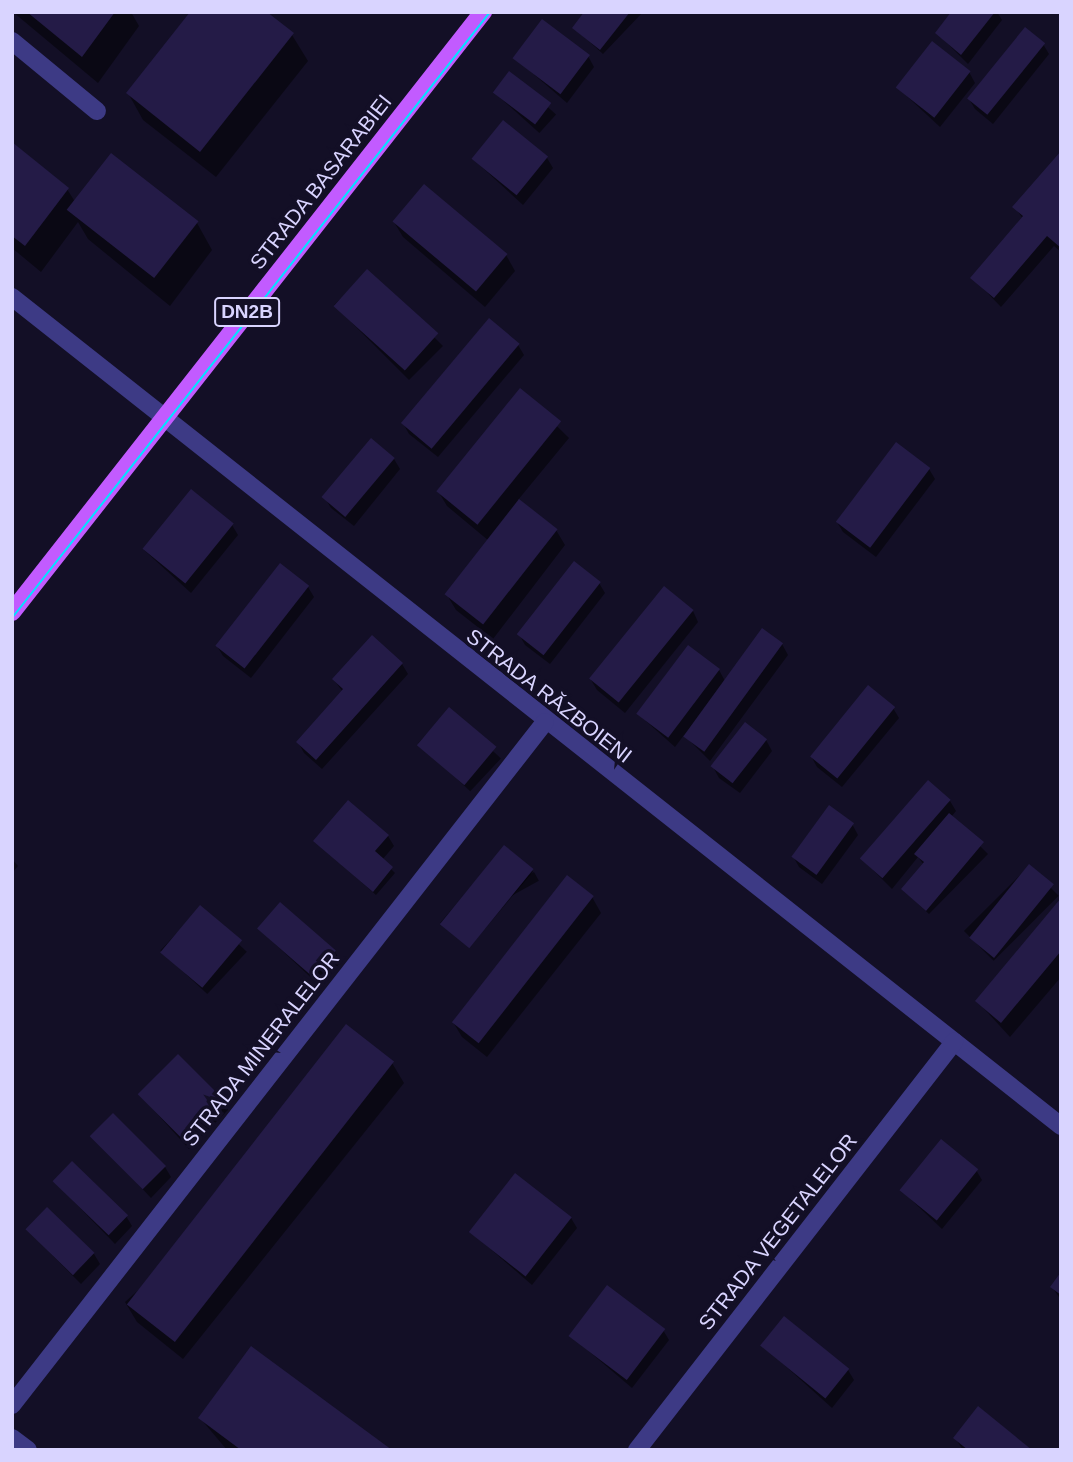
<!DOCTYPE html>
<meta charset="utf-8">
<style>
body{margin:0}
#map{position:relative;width:1073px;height:1462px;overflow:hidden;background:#130f26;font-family:Arial,sans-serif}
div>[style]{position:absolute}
.shadow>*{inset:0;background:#0007;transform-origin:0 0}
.building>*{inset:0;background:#241b47;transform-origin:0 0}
.lane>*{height:18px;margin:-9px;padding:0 9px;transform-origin:9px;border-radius:9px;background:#3d3a85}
.street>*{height:18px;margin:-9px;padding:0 9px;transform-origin:9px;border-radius:9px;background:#3d3a85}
.primary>*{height:18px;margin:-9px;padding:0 9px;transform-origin:9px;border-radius:9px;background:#c25bff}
.tram>*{height:2px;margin:-1px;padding:0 1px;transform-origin:1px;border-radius:1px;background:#00e5ff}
span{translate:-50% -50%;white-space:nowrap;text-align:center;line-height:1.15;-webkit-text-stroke:7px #130f26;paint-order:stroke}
.shield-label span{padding:2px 5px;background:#130f26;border:2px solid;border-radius:5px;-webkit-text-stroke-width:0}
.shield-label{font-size:19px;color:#d9d4ff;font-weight:700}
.street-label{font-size:21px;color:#d9d4ff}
.frame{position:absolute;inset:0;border:14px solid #d9d4ff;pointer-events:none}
</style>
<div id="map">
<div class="shadow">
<i style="clip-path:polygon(13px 12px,131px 12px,139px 26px,98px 83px)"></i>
<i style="clip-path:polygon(579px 12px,643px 12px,603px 54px,574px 28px,584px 16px)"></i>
<i style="clip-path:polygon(953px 12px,997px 12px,1002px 20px,968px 64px,937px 33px)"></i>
<i style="clip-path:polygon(292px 35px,308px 61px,216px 177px,143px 120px,128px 93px)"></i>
<i style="clip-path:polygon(1043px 44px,1049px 54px,993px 124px,975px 109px,969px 99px)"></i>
<i style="clip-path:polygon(588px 56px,594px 67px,567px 103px,515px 58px)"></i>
<i style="clip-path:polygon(969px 72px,975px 83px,940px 127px,897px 87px)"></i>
<i style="left:510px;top:73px;width:62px;height:25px;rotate:42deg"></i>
<i style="clip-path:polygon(12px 145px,67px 189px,77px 205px,197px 223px,212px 250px,170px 306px,88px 239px,78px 222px,41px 272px,12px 248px)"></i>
<i style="clip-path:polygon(1061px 153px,1061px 252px,1054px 246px,1001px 307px,973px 278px,1023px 219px,1015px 207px)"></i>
<i style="clip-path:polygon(547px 158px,553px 168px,523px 205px,473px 159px)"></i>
<i style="clip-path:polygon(394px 222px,506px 255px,515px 271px,485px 307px,403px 237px)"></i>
<i style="left:368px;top:271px;width:106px;height:48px;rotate:45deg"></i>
<i style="clip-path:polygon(518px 345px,524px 355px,438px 457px,409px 434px,403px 423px)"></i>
<i style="clip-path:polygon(520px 390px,569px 438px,518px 500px,556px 530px,565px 545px,493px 639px,456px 610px,447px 595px,489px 541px,447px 506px,438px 491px)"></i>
<i style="clip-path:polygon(394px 459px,400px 469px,354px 526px,331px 508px,325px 498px)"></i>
<i style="clip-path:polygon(929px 469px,935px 479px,876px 557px,843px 532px,837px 522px)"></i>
<i style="clip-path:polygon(232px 525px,238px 535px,191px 593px,144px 550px)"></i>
<i style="clip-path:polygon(599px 583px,605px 593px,550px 664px,525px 645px,519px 634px)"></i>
<i style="clip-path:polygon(308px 587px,314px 597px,251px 678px,223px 656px,217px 646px)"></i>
<i style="clip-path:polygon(693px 611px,698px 622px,625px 713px,597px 690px,591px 680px)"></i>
<i style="clip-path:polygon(782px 644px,788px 655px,710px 761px,684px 735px,675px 747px,638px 714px,719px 670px,725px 681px)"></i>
<i style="clip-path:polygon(402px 664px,408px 674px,322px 769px,304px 753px,298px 742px,343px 692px,334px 680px)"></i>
<i style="clip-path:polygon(893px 708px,899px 718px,842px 787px,817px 767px,811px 756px)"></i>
<i style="left:449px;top:710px;width:71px;height:45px;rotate:43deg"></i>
<i style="clip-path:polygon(766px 740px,772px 751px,740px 793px,719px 778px,713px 767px)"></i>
<i style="clip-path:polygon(950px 801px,956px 811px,951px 817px,988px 854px,929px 914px,903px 890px,924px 865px,918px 857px,892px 889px,864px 861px)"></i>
<i style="clip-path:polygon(852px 824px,858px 835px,822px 884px,799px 867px,793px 856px)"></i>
<i style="clip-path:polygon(388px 836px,394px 846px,382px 860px,395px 873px,376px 895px,315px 841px)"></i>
<i style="left:504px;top:847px;width:38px;height:99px;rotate:40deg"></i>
<i style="clip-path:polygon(12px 859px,18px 866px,12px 873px)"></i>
<i style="left:1029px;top:866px;width:42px;height:92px;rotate:45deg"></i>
<i style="left:534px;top:872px;width:10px;height:102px;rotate:61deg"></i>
<i style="clip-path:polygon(592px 897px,601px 913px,487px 1057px,462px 1037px,453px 1022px)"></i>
<i style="clip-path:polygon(1061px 901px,1061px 977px,1010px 1037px,977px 1001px)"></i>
<i style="left:200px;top:908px;width:64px;height:58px;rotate:43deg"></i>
<i style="clip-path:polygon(259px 929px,335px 952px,341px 962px,320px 986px)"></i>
<i style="clip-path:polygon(392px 1063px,404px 1083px,183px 1359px,137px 1322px,125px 1302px)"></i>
<i style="clip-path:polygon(140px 1095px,222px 1100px,228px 1110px,189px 1149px)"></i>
<i style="clip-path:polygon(93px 1136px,165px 1167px,171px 1177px,151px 1198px)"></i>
<i style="clip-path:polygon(976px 1170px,982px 1180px,942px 1229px,901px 1190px)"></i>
<i style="clip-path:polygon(55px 1182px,126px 1216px,132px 1226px,115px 1244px)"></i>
<i style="clip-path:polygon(571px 1218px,577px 1228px,532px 1285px,471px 1232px)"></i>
<i style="clip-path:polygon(27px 1230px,94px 1254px,100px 1264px,81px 1284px)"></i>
<i style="clip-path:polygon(1061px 1275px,1061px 1300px,1052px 1287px)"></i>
<i style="clip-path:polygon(663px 1330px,669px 1340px,632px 1388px,571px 1336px)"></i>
<i style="clip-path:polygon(762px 1345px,848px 1370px,854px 1380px,832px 1408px)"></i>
<i style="clip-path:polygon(200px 1418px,389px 1450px,227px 1450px)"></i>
<i style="clip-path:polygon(955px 1438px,1030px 1450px,963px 1450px)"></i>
</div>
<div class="building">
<i style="clip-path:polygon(27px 12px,115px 12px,82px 57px)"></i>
<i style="clip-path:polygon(190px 12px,267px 12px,294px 33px,200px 152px,126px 93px)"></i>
<i style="clip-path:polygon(584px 12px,630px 12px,600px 50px,572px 28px)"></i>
<i style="clip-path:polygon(951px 12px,995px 12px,961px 55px,935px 33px)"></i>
<i style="left:542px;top:19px;width:60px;height:49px;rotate:37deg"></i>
<i style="left:1025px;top:27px;width:26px;height:92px;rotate:39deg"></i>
<i style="left:932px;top:41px;width:49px;height:59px;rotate:38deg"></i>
<i style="left:509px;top:71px;width:53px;height:27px;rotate:37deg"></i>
<i style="left:503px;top:120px;width:58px;height:50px;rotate:39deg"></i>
<i style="clip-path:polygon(12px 142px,69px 188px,25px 246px,12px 236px)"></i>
<i style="clip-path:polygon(1061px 151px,1061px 248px,1047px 236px,994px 298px,970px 278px,1023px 216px,1012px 207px)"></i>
<i style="left:111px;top:153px;width:111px;height:72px;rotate:38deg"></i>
<i style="left:424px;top:184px;width:109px;height:49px;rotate:40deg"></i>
<i style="left:367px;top:269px;width:96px;height:50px;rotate:42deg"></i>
<i style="left:489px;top:318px;width:40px;height:137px;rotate:40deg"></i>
<i style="left:520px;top:388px;width:53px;height:133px;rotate:39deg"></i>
<i style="left:371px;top:438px;width:31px;height:77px;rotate:40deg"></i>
<i style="left:896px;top:442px;width:43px;height:100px;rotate:37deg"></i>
<i style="left:191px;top:489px;width:55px;height:77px;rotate:39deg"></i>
<i style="left:519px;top:499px;width:49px;height:121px;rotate:38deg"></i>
<i style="left:574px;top:561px;width:34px;height:93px;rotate:38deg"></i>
<i style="left:280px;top:563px;width:37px;height:105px;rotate:38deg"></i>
<i style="left:664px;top:586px;width:38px;height:119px;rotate:39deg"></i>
<i style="left:762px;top:628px;width:26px;height:134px;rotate:36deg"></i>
<i style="clip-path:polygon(372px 635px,403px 663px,316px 760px,296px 742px,343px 689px,332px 679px)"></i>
<i style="left:688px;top:645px;width:40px;height:86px;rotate:37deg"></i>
<i style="left:868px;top:685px;width:35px;height:92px;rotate:39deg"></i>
<i style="left:449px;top:707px;width:62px;height:50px;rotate:40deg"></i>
<i style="left:745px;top:722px;width:28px;height:56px;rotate:38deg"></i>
<i style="left:928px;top:780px;width:30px;height:104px;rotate:41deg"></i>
<i style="clip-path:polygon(348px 800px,389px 835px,375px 851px,393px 867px,373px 892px,313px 841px)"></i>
<i style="left:829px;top:805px;width:31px;height:64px;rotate:36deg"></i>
<i style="clip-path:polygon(949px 813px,984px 842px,926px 911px,901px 889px,924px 862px,914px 854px)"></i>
<i style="left:504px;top:845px;width:38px;height:102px;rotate:39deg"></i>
<i style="left:1029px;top:864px;width:32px;height:95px;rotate:39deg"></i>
<i style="left:567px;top:875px;width:34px;height:187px;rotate:38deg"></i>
<i style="clip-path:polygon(1061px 898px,1061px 951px,1001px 1023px,975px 1001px)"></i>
<i style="left:280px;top:902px;width:74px;height:35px;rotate:41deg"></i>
<i style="left:200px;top:905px;width:55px;height:62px;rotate:40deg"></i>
<i style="left:346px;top:1024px;width:61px;height:356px;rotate:38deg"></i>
<i style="left:178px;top:1054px;width:64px;height:57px;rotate:45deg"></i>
<i style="left:113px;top:1113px;width:75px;height:33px;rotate:45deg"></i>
<i style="left:941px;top:1139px;width:48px;height:66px;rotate:39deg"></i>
<i style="left:72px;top:1161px;width:78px;height:28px;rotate:44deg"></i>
<i style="left:515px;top:1173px;width:72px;height:75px;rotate:38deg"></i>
<i style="left:47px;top:1207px;width:66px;height:31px;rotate:44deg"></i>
<i style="clip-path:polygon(1061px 1272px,1061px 1295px,1050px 1287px)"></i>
<i style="left:607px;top:1285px;width:73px;height:64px;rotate:37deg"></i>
<i style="left:784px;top:1316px;width:84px;height:38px;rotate:39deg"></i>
<i style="clip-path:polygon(251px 1346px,392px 1450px,241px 1450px,198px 1418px)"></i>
<i style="clip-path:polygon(978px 1406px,1032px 1450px,968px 1450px,953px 1438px)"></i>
</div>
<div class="lane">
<i style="left:12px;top:41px;width:110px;rotate:39.5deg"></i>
</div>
<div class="street">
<i style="left:12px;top:297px;width:1337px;rotate:38.32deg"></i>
<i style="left:12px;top:1405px;width:866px;rotate:-52.03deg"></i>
<i style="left:12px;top:1438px;width:20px;rotate:37deg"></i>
<i style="left:637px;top:1450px;width:517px;rotate:-52.15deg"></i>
</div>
<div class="primary">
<i style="left:12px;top:612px;width:763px;rotate:-51.87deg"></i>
</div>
<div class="tram">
<i style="left:12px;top:618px;width:772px;rotate:-51.73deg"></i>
</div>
<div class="shield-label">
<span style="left:247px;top:312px">DN2B</span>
</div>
<div class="street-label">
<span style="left:321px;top:182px;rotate:-52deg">STRADA BASARABIEI</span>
<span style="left:549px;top:696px;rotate:38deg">STRADA RĂZBOIENI</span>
<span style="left:261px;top:1049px;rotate:-52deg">STRADA MINERALELOR</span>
<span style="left:778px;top:1232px;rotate:-52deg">STRADA VEGETALELOR</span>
</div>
<div class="frame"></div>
</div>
